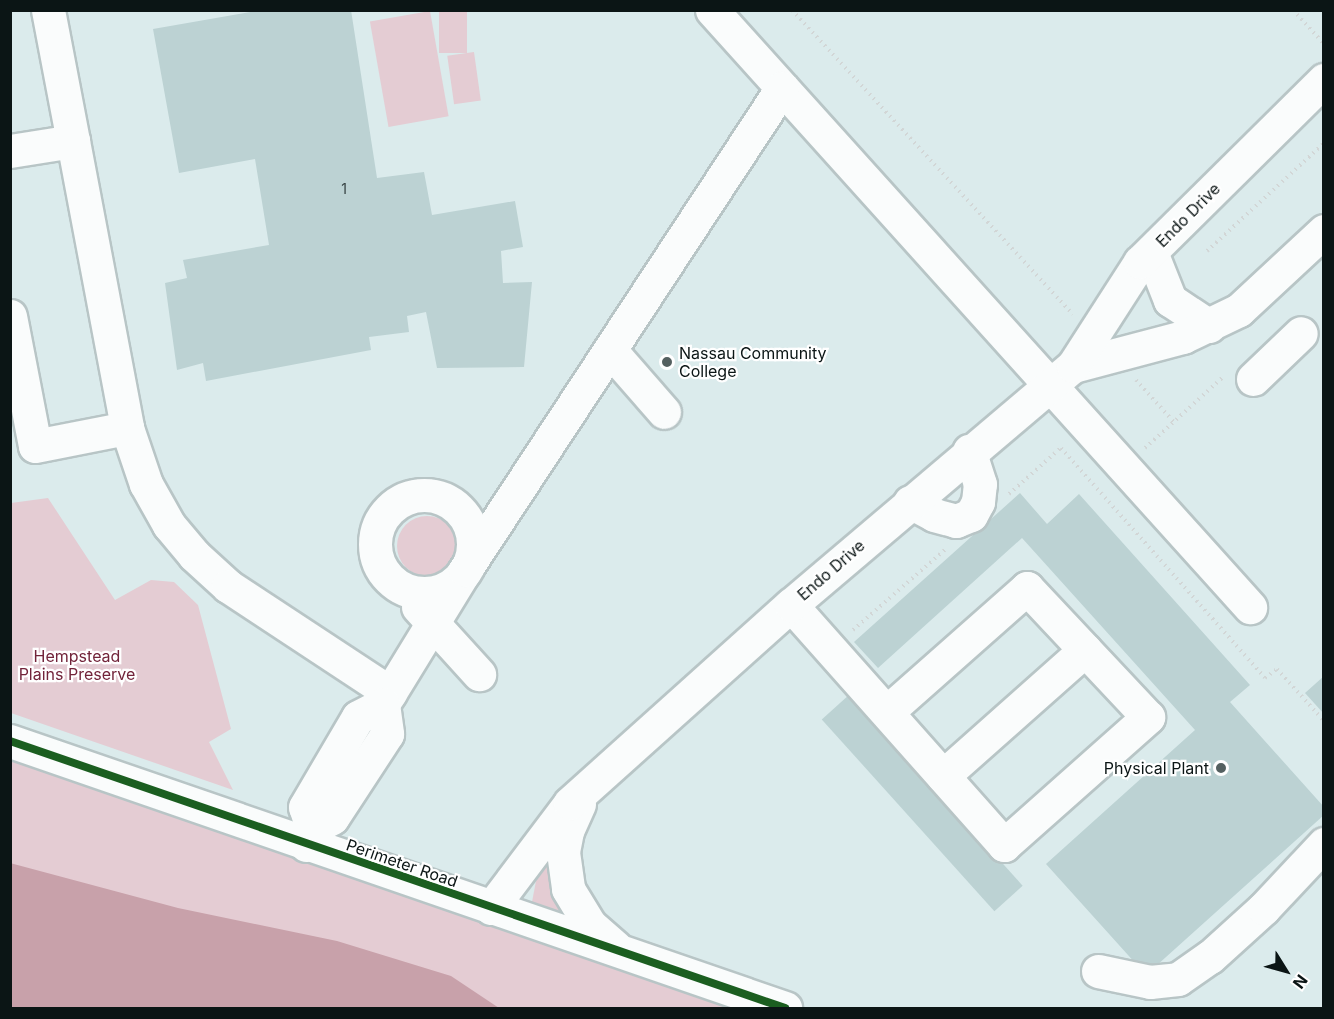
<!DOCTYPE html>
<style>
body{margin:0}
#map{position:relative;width:1334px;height:1019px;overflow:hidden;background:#dbebec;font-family:Inter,sans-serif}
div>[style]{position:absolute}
.green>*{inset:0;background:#e4ccd3;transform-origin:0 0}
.round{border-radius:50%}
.water>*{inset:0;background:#c8a1aa}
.building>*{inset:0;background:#bcd2d3;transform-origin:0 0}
.path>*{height:4px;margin-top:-2px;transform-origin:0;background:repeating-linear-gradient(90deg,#d2d6d6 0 1.5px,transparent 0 6px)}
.roads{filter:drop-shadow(2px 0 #b8c5c6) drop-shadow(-2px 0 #b8c5c6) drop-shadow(0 2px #b8c5c6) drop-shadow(0 -2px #b8c5c6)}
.minor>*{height:33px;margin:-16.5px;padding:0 16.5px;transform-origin:16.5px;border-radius:16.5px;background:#fafcfc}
.minor>.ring{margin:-16.5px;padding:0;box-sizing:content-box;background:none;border:33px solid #fafcfc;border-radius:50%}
.cycleway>*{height:8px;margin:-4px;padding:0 4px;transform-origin:4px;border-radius:4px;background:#1b5e20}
.dots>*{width:16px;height:16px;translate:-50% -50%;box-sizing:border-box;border:3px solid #fff;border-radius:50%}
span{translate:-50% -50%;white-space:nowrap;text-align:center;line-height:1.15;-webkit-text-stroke:4.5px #fff;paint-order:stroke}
.number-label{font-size:14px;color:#374444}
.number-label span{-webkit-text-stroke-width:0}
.street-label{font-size:16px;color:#0b1515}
.poi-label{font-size:16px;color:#0b1515}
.left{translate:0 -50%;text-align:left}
.right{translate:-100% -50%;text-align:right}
.park-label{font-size:16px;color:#72243a}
.frame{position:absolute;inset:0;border:12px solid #0b1515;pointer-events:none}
.north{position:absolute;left:1256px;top:941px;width:60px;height:60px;-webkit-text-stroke:4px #fff;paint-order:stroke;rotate:127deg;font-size:16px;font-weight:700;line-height:24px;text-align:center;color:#0b1515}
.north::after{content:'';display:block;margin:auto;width:21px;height:27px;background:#0b1515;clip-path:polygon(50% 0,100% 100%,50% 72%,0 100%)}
</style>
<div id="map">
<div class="green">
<i style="left:430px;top:11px;width:107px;height:61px;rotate:80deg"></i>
<i style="left:439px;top:11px;width:28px;height:42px"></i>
<i style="left:474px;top:52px;width:49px;height:27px;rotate:82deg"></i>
<i style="clip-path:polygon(48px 498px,115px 600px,151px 580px,174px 582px,198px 605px,231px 729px,209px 742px,233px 790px,11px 713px,11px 503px)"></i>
<i class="round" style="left:397px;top:516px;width:60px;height:60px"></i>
<i style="clip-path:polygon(11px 757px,745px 1008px,11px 1008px)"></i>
<i style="clip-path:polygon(558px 844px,577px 919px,535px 908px,532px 902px,536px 881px)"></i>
</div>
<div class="water">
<i style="clip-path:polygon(10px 863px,178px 908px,337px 941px,451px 976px,499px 1008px,11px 1008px)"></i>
</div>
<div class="building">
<i style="clip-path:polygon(261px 10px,351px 10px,377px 178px,424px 172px,432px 215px,515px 201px,523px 247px,501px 251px,503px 283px,532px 282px,524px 367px,437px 368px,426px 312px,407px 316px,409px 332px,369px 337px,371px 350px,206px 381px,203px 363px,177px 370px,165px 283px,187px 278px,183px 260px,269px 245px,255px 159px,179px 173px,153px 29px)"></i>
<i style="clip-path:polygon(1020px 493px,1047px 524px,1079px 494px,1250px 685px,1230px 702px,1324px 807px,1324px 815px,1146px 975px,1046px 864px,1195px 730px,1022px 538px,878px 668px,854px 642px)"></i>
<i style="clip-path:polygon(1324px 676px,1324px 714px,1305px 693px)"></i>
<i style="left:850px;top:694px;width:258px;height:38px;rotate:48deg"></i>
</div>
<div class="path">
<i style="left:792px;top:10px;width:414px;rotate:47.3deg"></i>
<i style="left:1293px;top:10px;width:46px;rotate:47.6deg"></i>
<i style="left:1207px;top:251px;width:159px;rotate:-42.7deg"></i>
<i style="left:1136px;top:380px;width:57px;rotate:47.9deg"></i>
<i style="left:1061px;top:448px;width:307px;rotate:48.4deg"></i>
<i style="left:1265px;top:678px;width:15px;rotate:-37deg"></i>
<i style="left:1277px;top:669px;width:70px;rotate:47.9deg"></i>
<i style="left:1145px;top:448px;width:107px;rotate:-42.3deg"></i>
<i style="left:1009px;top:494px;width:71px;rotate:-41.6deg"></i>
<i style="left:853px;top:630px;width:125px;rotate:-41.1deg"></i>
</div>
<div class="roads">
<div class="minor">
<i style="left:48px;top:10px;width:133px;rotate:79.2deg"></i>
<i style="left:712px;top:10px;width:804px;rotate:47.98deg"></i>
<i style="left:10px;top:151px;width:64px;rotate:-9deg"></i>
<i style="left:73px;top:141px;width:292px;rotate:79.3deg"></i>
<i style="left:127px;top:428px;width:59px;rotate:71.3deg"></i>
<i style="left:146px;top:484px;width:47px;rotate:60.7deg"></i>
<i style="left:169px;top:525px;width:39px;rotate:50deg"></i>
<i style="left:194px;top:555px;width:46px;rotate:42.4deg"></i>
<i style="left:228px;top:586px;width:194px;rotate:33.4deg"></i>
<i style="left:1151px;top:252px;width:52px;rotate:68.4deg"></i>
<i style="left:1170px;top:300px;width:47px;rotate:33.7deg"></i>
<i style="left:10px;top:316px;width:132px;rotate:79.1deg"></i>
<i style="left:35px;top:446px;width:94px;rotate:-11.1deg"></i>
<i style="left:610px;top:350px;width:82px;rotate:48.9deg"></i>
<i style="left:1073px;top:366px;width:114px;rotate:-14.8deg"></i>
<i style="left:1183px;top:337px;width:62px;rotate:-25.7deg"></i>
<i style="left:1239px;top:310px;width:116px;rotate:-42.9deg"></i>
<i style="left:1253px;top:379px;width:66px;rotate:-43.8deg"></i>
<i class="ring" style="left:375px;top:495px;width:65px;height:65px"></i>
<i style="left:910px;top:502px;width:27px;rotate:28deg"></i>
<i style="left:934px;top:515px;width:23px;rotate:15deg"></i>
<i style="left:956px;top:521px;width:16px;rotate:-22deg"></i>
<i style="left:971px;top:515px;width:15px;rotate:-62deg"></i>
<i style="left:978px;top:502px;width:18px;rotate:-84deg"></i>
<i style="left:980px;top:484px;width:35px;rotate:-108deg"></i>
<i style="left:791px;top:605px;width:321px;rotate:48.4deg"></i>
<i style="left:1004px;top:845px;width:193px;rotate:-41.6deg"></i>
<i style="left:1148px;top:717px;width:177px;rotate:-133.2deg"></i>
<i style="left:1027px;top:588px;width:187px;rotate:138.5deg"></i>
<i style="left:418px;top:607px;width:91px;rotate:47.7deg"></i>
<i style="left:383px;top:704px;width:157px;rotate:-58.5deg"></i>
<i style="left:465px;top:570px;width:577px;rotate:-56.67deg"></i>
<i style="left:10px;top:741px;width:820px;rotate:19.01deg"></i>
<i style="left:943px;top:776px;width:190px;rotate:-41.6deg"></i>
<i style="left:579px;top:804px;width:30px;rotate:114deg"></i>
<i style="left:567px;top:831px;width:21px;rotate:101deg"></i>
<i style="left:563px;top:852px;width:37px;rotate:82deg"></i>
<i style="left:568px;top:889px;width:42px;rotate:58.6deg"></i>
<i style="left:590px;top:925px;width:33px;rotate:41deg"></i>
<i style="left:306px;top:845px;width:18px;rotate:-71deg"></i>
<i style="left:312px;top:828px;width:22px;rotate:-108deg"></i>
<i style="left:305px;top:807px;width:104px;rotate:-59.5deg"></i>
<i style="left:358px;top:717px;width:28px;rotate:-27deg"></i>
<i style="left:383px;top:704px;width:30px;rotate:82deg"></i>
<i style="left:387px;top:734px;width:100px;rotate:123.2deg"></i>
<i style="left:332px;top:818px;width:22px;rotate:153deg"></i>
<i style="left:491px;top:908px;width:131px;rotate:-53deg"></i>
<i style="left:570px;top:803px;width:297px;rotate:-41.9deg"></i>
<i style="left:791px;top:605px;width:370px;rotate:-40.3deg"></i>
<i style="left:1073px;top:366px;width:124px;rotate:-57.2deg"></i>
<i style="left:1140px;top:262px;width:259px;rotate:-44.7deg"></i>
<i style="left:1098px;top:971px;width:53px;rotate:11.9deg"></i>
<i style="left:1150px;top:982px;width:28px;rotate:-6deg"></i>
<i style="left:1178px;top:979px;width:39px;rotate:-35deg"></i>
<i style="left:1210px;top:957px;width:73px;rotate:-42.2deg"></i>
<i style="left:1264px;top:908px;width:88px;rotate:-46.8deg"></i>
</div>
</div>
<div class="cycleway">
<i style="left:10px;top:741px;width:820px;rotate:19.01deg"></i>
</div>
<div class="dots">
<i style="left:667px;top:362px;background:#546060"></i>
<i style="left:1221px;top:768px;background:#546060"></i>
</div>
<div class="number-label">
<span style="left:344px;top:189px">1</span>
</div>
<div class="street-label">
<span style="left:1188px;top:215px;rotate:-45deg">Endo Drive</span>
<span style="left:831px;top:570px;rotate:-41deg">Endo Drive</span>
<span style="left:402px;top:863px;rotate:19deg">Perimeter Road</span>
</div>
<div class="poi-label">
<span class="left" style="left:679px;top:362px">Nassau Community<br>College</span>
<span class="right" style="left:1209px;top:768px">Physical Plant</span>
</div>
<div class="park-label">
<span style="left:77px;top:665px">Hempstead<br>Plains Preserve</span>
</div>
<div class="frame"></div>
<div class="north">N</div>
</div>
